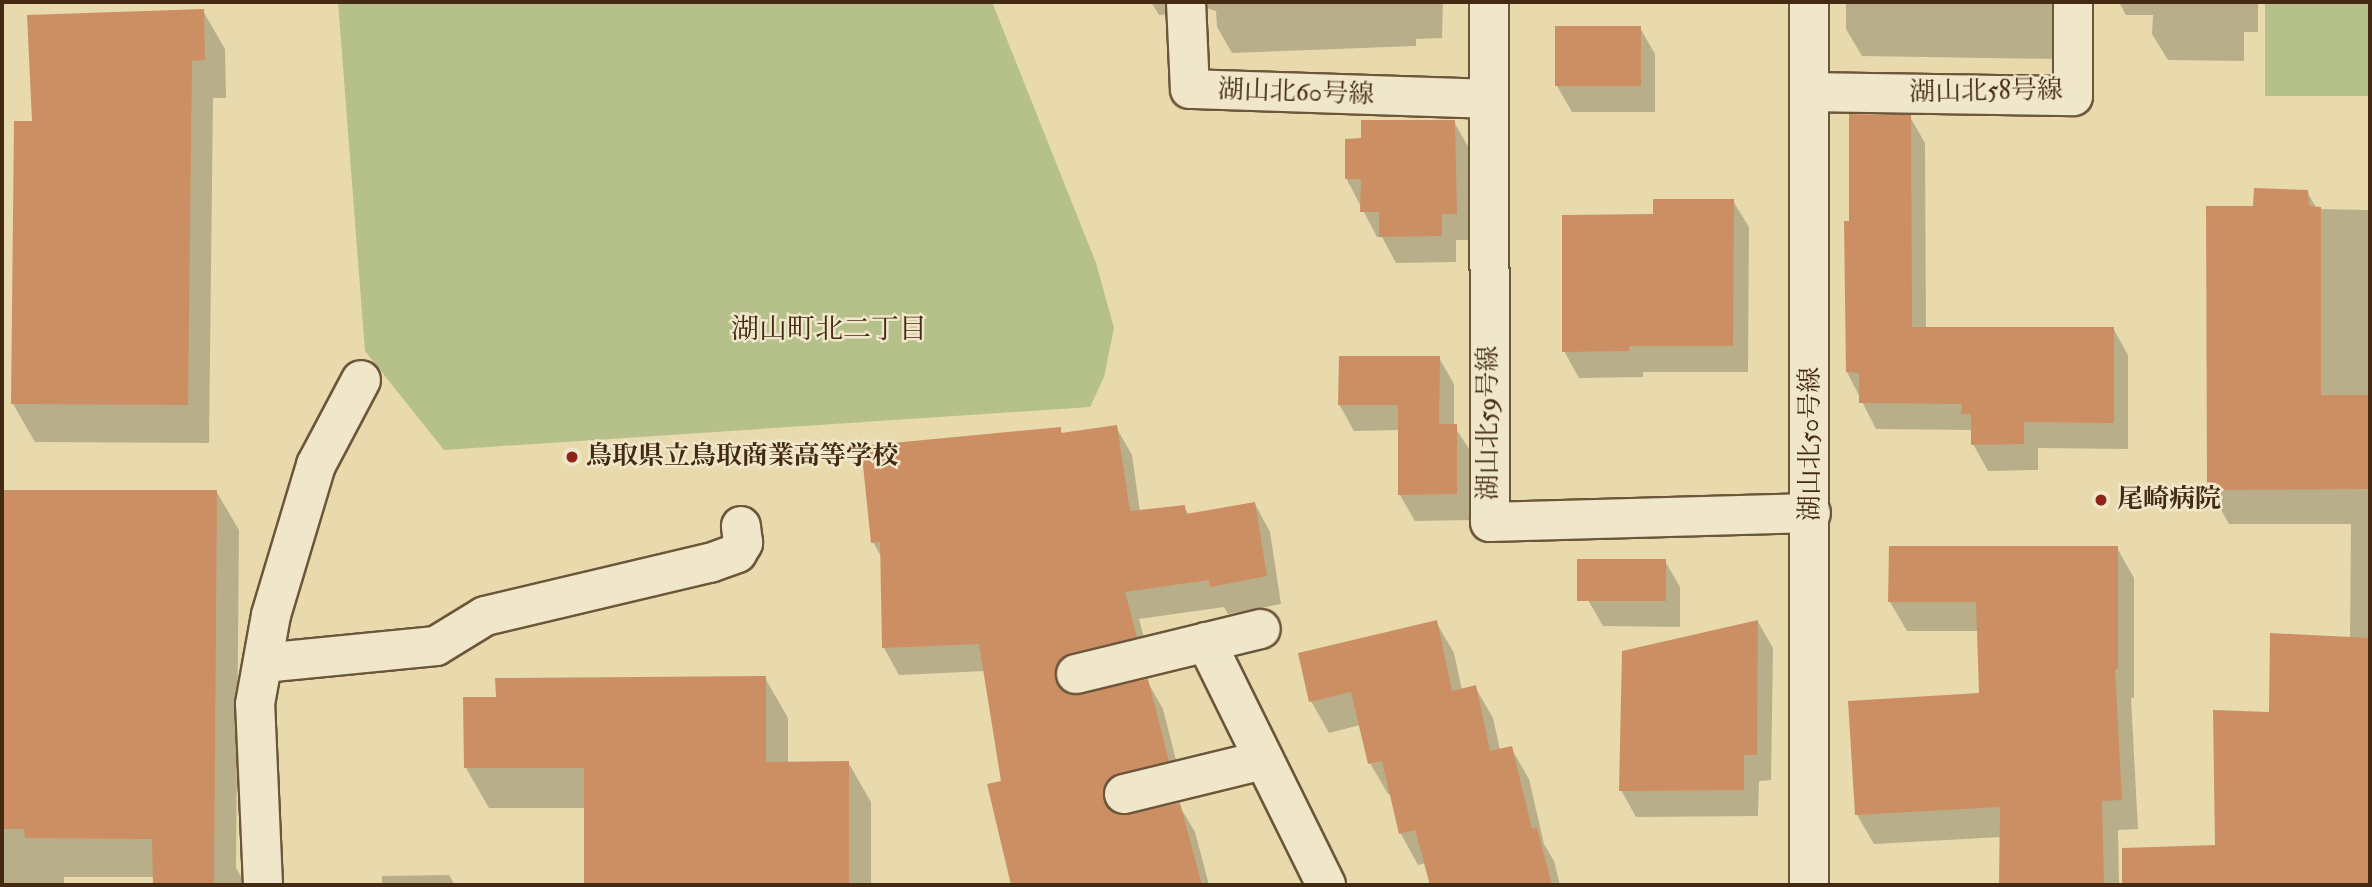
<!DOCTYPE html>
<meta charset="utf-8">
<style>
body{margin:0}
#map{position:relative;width:2372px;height:887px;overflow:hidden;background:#e8daad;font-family:"IM FELL Double Pica","Noto Serif JP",serif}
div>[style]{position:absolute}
.green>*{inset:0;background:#b5c08a;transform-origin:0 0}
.shadow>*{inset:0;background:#0003}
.building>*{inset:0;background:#cc8f64;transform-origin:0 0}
.roads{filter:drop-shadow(2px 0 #6d5639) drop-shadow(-2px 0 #6d5639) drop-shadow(0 2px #6d5639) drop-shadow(0 -2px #6d5639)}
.minor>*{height:38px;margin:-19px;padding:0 19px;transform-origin:19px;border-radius:19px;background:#f0e7ca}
.dots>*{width:19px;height:19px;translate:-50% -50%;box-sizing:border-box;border:4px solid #f0e7ca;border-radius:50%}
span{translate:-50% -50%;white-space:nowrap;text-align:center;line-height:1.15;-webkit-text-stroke:5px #f0e7ca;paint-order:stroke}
.street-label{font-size:26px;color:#442a12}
.poi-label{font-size:26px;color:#442a12;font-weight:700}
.left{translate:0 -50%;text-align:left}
.neighbourhood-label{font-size:28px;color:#442a12}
.frame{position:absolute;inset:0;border:4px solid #442a12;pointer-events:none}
</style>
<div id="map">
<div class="green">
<i style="clip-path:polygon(338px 2px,992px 2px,1096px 263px,1114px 328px,1104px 377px,1090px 407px,444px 450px,365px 351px)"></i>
<i style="left:2265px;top:2px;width:105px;height:94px"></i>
</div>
<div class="shadow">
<i style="clip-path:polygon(1151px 2px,1443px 2px,1442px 38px,1416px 39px,1416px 46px,1232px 53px,1217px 27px,1216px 11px,1200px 6px,1186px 13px,1159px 15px)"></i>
<i style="clip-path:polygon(1846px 2px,2057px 2px,2057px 59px,1862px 56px,1846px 29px)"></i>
<i style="clip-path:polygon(2119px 2px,2258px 2px,2258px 32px,2244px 32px,2244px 61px,2168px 60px,2152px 34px,2153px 15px,2126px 15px)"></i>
<i style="clip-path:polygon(203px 11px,225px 49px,226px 98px,213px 98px,209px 443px,35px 442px,13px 404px,34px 123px)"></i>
<i style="clip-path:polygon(1640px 28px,1655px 54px,1655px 112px,1572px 112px,1557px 86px)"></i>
<i style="clip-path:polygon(1910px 117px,1925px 143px,1926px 329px,2113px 328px,2128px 355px,2128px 449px,2038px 448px,2038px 470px,1988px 471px,1973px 444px,1973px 430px,1876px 429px,1847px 372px,1851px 222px)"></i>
<i style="clip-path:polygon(1454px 122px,1469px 148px,1471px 240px,1456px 240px,1456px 262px,1396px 263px,1382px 237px,1377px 237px,1346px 178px,1363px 140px)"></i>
<i style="clip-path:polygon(2307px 192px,2317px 209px,2370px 210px,2370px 885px,2199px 885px,2201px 847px,2216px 847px,2270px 713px,2350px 639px,2351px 524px,2229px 524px,2209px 489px,2255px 208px)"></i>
<i style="clip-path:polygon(1733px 201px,1749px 227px,1748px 372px,1643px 372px,1643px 377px,1579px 378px,1564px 351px,1655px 215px)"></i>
<i style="clip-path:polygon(1439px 358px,1454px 384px,1454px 426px,1471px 452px,1471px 520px,1415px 521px,1400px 495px,1399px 430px,1354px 431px,1339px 404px)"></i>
<i style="clip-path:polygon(1116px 427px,1132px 455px,1140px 512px,1184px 507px,1189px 515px,1255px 504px,1270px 532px,1281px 604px,1228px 614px,1224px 607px,1139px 619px,1151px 664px,1076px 686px,1070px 697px,1147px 681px,1163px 709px,1183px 788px,1125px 805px,1118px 817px,1179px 805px,1195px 832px,1209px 885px,1012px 885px,989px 786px,1003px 782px,985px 671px,899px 675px,884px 648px,882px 558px,873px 542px,1060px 429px,1063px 435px)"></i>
<i style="clip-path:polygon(2px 491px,216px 491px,239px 530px,236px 868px,246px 885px,155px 885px,155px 877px,64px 877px,64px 885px,2px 885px)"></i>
<i style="clip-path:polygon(2117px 548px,2134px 578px,2134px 698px,2131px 698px,2138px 829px,2118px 830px,2119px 885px,2001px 885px,2001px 837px,1874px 844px,1857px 815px,1850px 702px,1980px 694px,1979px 631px,1907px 631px,1890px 602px)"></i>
<i style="clip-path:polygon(1665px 561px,1680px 587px,1680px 627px,1603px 626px,1588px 600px)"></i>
<i style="clip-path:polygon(1436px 622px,1454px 653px,1462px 690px,1475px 687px,1493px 718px,1500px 750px,1511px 748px,1529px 779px,1544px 844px,1554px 861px,1560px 885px,1432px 885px,1426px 863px,1418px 865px,1401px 834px,1391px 794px,1388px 794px,1370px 763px,1360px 725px,1329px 733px,1311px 701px)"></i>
<i style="clip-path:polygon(1758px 622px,1773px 648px,1771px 780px,1759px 781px,1758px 816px,1636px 817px,1621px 790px)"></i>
<i style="clip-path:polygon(765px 678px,788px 718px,788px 763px,848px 762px,871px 802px,871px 885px,586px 885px,586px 808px,489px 808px,466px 768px,497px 698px)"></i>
<i style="clip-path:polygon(449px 875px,455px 885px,382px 885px,382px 876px)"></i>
</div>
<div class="building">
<i style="clip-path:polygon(204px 9px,205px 60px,192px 61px,188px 405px,11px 404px,14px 121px,32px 121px,27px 15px)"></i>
<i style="left:1555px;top:26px;width:86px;height:60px"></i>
<i style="clip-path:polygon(1849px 114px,1911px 115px,1912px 327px,2114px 327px,2114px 423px,2024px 422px,2024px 444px,1971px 445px,1971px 414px,1961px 414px,1962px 404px,1859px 403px,1859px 373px,1846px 372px,1844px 221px,1849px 221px)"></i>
<i style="clip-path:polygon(1361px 120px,1455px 120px,1457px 214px,1442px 214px,1442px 236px,1379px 237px,1379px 212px,1360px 212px,1361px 179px,1345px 179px,1345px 139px,1361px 138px)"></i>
<i style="clip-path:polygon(2254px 188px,2308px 190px,2309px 206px,2321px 207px,2321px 395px,2370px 395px,2370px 489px,2207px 490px,2206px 206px,2253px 206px)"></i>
<i style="clip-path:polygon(1653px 199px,1734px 199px,1733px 346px,1629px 346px,1629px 351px,1562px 352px,1562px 215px,1653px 214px)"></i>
<i style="clip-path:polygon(1339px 356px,1440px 356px,1439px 424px,1457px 424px,1457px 494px,1398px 495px,1398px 405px,1338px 405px)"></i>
<i style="clip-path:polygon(1117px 425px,1130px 511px,1185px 505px,1186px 514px,1255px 502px,1267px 576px,1210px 587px,1209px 580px,1125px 592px,1137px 637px,1070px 653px,1060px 659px,1055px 669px,1055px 680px,1060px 689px,1071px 695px,1148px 679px,1169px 761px,1109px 778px,1103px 789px,1103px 800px,1109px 810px,1119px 815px,1180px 803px,1202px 885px,1011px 885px,987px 784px,1001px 781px,979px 644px,882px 648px,880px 542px,871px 543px,861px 446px,1061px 427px,1061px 433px)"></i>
<i style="clip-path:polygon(2px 490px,217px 490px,214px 885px,153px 885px,152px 839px,25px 838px,24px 829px,2px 829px)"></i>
<i style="clip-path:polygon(1889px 546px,2118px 546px,2118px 669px,2115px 669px,2122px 800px,2102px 801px,2104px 885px,1999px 885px,2000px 807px,1855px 815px,1848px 701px,1979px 693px,1976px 602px,1888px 602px)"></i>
<i style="left:1577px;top:559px;width:89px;height:42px"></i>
<i style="clip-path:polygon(1437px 620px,1452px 691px,1476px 685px,1490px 751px,1512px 746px,1532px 829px,1537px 828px,1552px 885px,1430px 885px,1415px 830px,1399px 834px,1382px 761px,1368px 764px,1351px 692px,1309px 702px,1298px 653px)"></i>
<i style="clip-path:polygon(1758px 620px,1757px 755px,1744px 755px,1744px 790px,1619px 791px,1622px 651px)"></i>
<i style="clip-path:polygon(2270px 633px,2370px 638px,2370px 885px,2122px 885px,2122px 848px,2215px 845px,2213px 710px,2269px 712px)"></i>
<i style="clip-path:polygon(766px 676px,766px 762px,849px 761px,849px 885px,584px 885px,584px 768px,464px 768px,463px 697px,496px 697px,495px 678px)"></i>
</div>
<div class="roads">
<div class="minor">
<i style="left:1186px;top:2px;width:87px;rotate:87.4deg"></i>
<i style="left:1190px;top:89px;width:299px;rotate:1.9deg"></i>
<i style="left:1489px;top:2px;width:520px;rotate:89.89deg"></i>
<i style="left:1490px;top:522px;width:321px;rotate:-1.6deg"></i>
<i style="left:1810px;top:92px;width:263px;rotate:0.9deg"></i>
<i style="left:2073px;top:96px;width:94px;rotate:-90deg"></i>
<i style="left:1206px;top:642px;width:271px;rotate:63.7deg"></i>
<i style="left:263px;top:663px;width:174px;rotate:-5.6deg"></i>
<i style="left:436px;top:646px;width:57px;rotate:-31.5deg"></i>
<i style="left:485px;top:616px;width:231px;rotate:-13.3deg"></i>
<i style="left:710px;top:563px;width:29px;rotate:-20deg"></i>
<i style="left:737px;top:553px;width:12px;rotate:-59deg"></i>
<i style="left:743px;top:543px;width:17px;rotate:-97deg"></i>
<i style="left:1076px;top:674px;width:190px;rotate:-13.7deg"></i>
<i style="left:1124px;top:794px;width:144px;rotate:-13.7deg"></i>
<i style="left:263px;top:885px;width:181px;rotate:-92.5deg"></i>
<i style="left:255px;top:704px;width:90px;rotate:-79.8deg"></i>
<i style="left:271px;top:615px;width:157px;rotate:-73.3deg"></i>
<i style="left:316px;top:465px;width:96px;rotate:-62.1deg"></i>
<i style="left:1809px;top:885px;width:883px;rotate:-90deg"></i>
</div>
</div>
<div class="dots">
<i style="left:572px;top:457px;background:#8f2418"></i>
<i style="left:2101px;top:500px;background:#8f2418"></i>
</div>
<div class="street-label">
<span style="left:1986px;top:92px;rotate:-1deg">湖山北58号線</span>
<span style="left:1296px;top:93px;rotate:2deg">湖山北60号線</span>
<span style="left:1489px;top:423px;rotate:-90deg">湖山北59号線</span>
<span style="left:1811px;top:444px;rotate:-90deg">湖山北50号線</span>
</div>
<div class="poi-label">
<span class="left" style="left:586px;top:457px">鳥取県立鳥取商業高等学校</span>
<span class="left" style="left:2117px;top:500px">尾崎病院</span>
</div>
<div class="neighbourhood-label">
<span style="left:829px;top:330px">湖山町北二丁目</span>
</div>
<div class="frame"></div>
</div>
